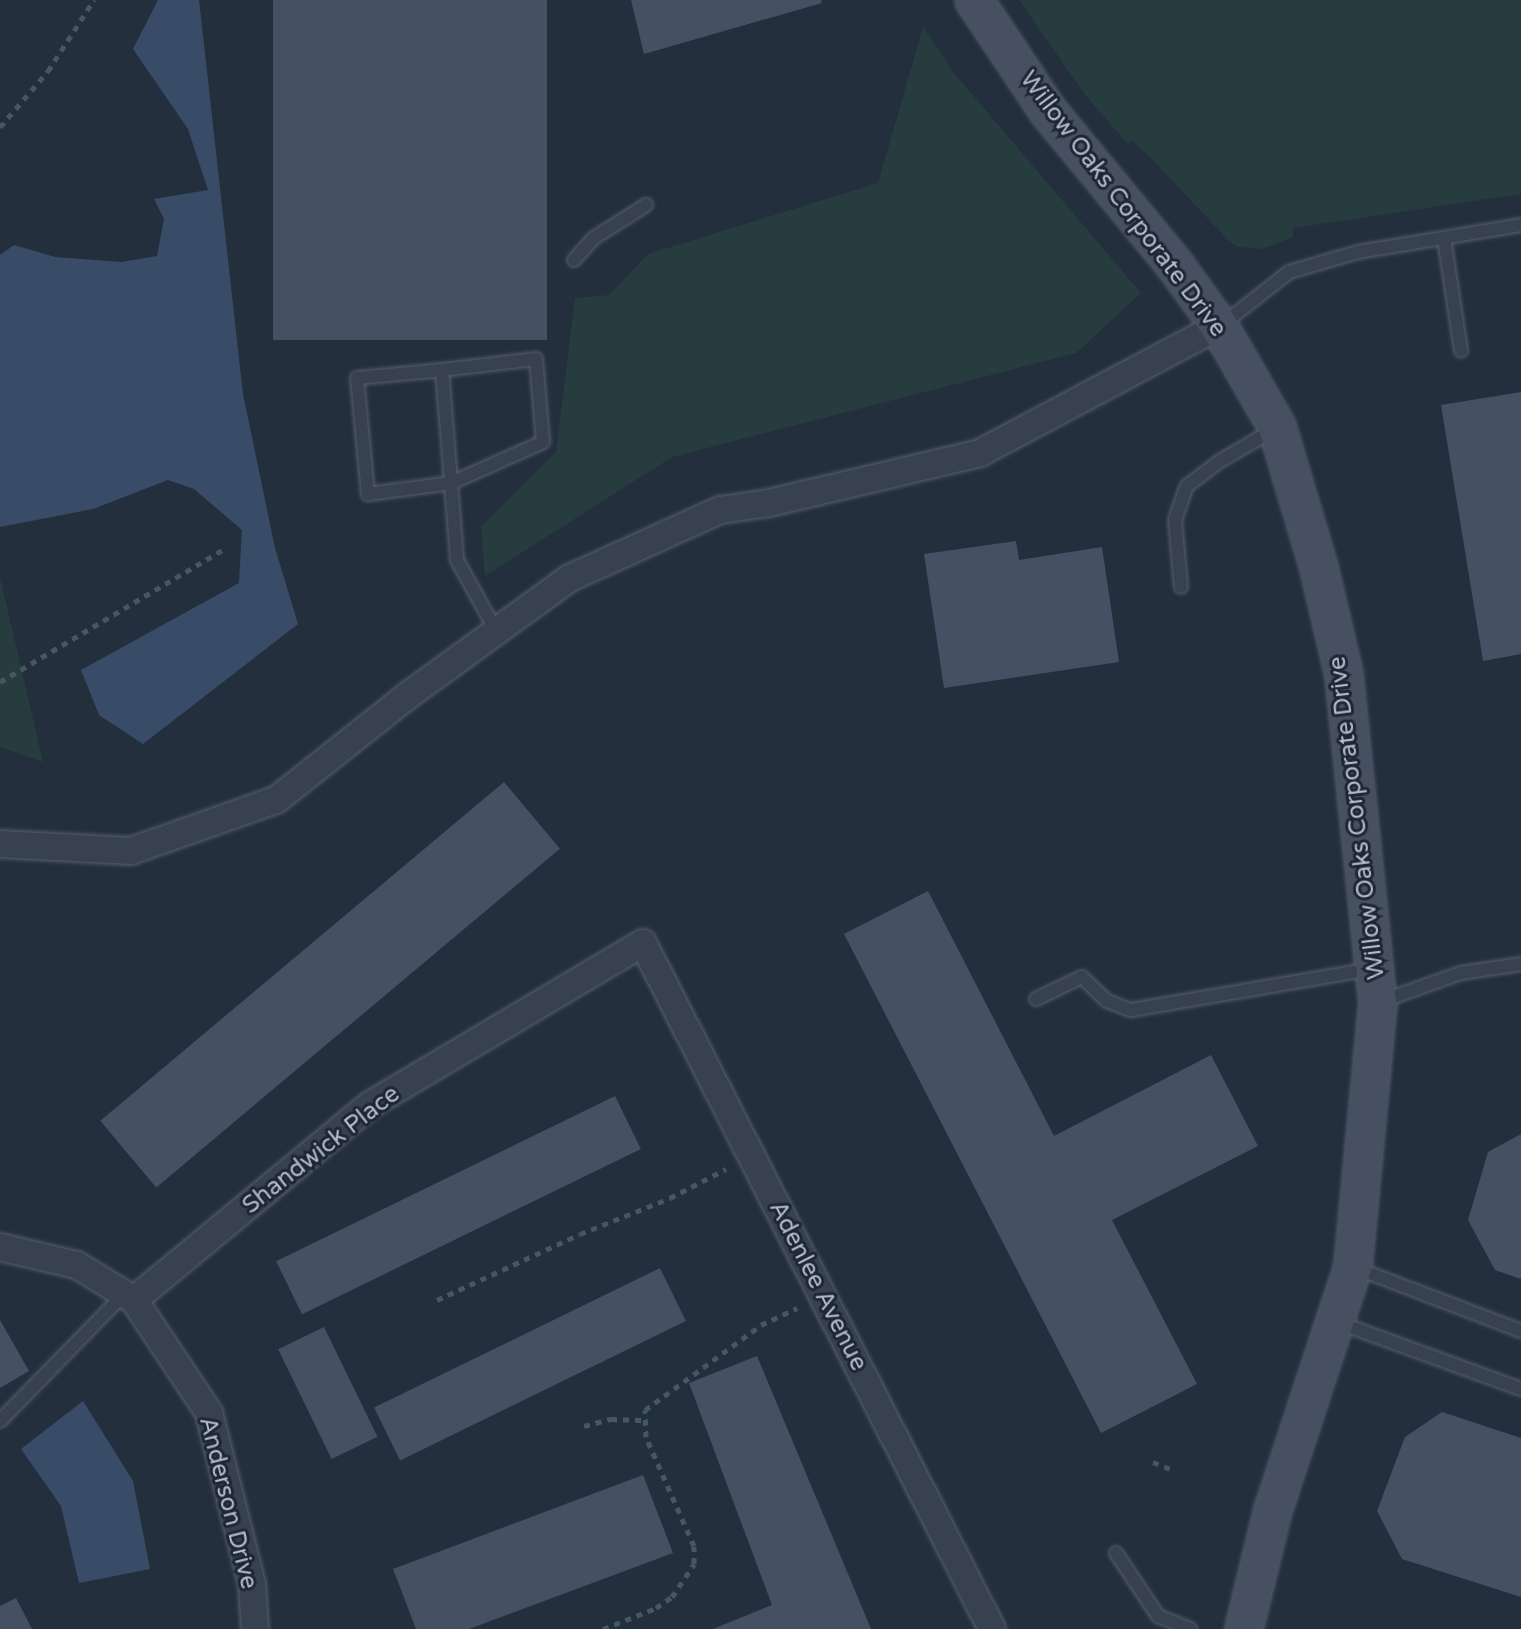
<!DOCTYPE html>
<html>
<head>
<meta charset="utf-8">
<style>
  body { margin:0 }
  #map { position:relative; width:1521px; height:1629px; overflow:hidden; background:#242f3e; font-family:"Varela Round",sans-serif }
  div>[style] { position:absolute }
  .green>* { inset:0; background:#263c3f }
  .water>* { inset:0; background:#394c67 }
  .building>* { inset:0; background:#455162; transform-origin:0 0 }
  .path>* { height:5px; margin-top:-2.5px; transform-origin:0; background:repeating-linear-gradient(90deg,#44595c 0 6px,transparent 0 12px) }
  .roads { filter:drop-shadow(0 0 2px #565f6c) drop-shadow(0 0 2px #565f6c) }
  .lane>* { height:12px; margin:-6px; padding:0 6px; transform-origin:6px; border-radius:6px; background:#38414e }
  .street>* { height:26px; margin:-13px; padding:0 13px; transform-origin:13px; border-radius:13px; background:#38414e }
  .secondary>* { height:36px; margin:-18px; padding:0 18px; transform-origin:18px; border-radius:18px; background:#465061 }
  span { translate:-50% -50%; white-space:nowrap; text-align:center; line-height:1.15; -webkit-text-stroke:6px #1d2633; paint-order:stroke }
  .street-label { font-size:24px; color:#b4bcc9 }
</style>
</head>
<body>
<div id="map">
  <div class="green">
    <div style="clip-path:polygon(1019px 0,1521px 0,1521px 194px,1293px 228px,1293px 237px,1262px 249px,1238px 247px,1228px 240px,1151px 158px,1132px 141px,1128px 144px,1086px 96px)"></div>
    <div style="clip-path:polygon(923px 27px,954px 73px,1141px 293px,1076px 353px,672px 457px,485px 576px,481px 527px,556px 452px,575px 298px,609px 295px,648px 254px,878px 183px)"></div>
    <div style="clip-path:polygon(0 577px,43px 762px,0 747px)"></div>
  </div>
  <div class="water">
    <div style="clip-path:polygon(158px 0,199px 0,243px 394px,275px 548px,298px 624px,143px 744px,99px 715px,81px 670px,239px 583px,242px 530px,194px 489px,168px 480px,93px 509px,0 527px,0 255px,14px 245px,55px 257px,121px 262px,157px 256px,164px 219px,154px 199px,208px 190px,188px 129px,133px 49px)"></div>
    <div style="clip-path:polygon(83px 1401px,133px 1481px,150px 1569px,79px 1583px,61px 1506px,21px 1449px)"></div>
  </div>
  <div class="building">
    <div style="left:273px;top:0;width:274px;height:340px"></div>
    <div style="clip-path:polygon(631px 0,821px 0,822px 3px,644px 54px)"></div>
    <div style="clip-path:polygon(1521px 392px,1521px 654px,1483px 661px,1441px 405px)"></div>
    <div style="clip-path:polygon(1016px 541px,1019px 560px,1102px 547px,1119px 662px,944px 688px,924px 554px)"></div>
    <div style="left:504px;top:782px;width:87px;height:527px;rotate:50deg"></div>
    <div style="clip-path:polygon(928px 891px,1054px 1136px,1211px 1055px,1258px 1146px,1112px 1220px,1197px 1384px,1101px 1433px,844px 934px)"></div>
    <div style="left:615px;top:1096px;width:59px;height:377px;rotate:64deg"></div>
    <div style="clip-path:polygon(1521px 1134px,1521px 1279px,1495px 1270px,1468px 1220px,1488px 1152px)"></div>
    <div style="left:660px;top:1268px;width:59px;height:318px;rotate:64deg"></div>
    <div style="clip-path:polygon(0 1320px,29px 1371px,0 1388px)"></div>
    <div style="left:324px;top:1327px;width:122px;height:51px;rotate:64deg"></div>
    <div style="clip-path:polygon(757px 1356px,871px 1629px,713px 1629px,772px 1605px,689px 1383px)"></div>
    <div style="clip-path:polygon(1442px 1412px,1521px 1438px,1521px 1597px,1402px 1559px,1377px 1511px,1405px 1437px)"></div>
    <div style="clip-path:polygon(643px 1475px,673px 1553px,469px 1629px,416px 1629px,393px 1569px)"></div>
    <div style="clip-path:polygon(16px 1598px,32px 1629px,0 1629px,0 1606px)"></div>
  </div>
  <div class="path">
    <div style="left:0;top:127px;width:74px;rotate:-49.4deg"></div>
    <div style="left:48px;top:71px;width:85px;rotate:-57.1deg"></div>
    <div style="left:0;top:682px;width:258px;rotate:-30.7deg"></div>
    <div style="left:437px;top:1300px;width:157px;rotate:-24.8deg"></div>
    <div style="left:580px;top:1234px;width:97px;rotate:-21.8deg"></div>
    <div style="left:670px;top:1198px;width:63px;rotate:-27.4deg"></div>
    <div style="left:584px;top:1426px;width:28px;rotate:-15deg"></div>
    <div style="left:611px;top:1419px;width:35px;rotate:2deg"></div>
    <div style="left:1153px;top:1462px;width:24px;rotate:22deg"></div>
    <div style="left:603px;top:1629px;width:57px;rotate:-21.6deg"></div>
    <div style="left:656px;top:1608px;width:19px;rotate:-35deg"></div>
    <div style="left:672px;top:1597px;width:40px;rotate:-56deg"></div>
    <div style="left:694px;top:1564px;width:18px;rotate:-90deg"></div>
    <div style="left:694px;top:1546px;width:119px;rotate:-113.8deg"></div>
    <div style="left:646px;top:1437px;width:27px;rotate:-92deg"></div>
    <div style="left:645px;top:1410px;width:144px;rotate:-36.2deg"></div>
    <div style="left:761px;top:1325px;width:40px;rotate:-25deg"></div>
  </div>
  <div class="roads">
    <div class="lane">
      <div style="left:1444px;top:238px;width:114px;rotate:81.4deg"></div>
      <div style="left:574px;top:260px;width:30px;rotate:-48deg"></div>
      <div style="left:594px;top:238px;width:62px;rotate:-32.4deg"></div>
      <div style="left:1223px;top:324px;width:84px;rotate:-38.2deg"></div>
      <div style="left:1289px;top:272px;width:72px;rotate:-16.2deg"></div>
      <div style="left:1358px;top:252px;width:165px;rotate:-9.4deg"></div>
      <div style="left:442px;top:370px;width:85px;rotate:174.6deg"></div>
      <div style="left:357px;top:378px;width:117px;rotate:84.6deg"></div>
      <div style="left:368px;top:494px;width:84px;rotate:-7.5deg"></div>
      <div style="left:451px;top:483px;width:101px;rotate:-24deg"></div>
      <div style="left:543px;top:442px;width:83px;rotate:-94.8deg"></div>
      <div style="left:536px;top:359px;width:95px;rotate:173.3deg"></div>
      <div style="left:442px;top:370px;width:113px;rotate:85.4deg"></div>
      <div style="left:451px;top:483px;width:77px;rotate:85.5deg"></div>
      <div style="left:457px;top:560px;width:81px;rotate:61.2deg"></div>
      <div style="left:1181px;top:587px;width:67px;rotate:-95.1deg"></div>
      <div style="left:1175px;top:520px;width:36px;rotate:-71deg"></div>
      <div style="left:1187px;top:486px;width:41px;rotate:-37.1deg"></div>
      <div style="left:1220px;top:461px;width:64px;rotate:-30.2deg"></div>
      <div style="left:1036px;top:999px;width:51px;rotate:-25.6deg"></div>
      <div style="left:1082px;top:977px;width:35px;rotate:44deg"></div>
      <div style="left:1107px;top:1001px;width:26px;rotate:21deg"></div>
      <div style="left:1131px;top:1010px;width:243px;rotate:-9.7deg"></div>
      <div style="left:1382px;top:1001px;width:84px;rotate:-19.5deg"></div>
      <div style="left:1461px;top:973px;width:61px;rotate:-8.5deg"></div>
      <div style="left:1356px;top:1268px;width:177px;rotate:20.9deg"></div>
      <div style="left:1337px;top:1322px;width:196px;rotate:20deg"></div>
      <div style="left:0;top:1421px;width:177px;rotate:-45.7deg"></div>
      <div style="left:1116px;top:1553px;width:76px;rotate:56.3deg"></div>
      <div style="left:1158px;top:1616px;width:35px;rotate:22deg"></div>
    </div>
    <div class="street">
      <div style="left:0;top:844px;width:131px;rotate:3.1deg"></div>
      <div style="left:131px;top:851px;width:154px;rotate:-19.4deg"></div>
      <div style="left:276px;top:800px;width:166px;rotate:-38.4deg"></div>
      <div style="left:406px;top:697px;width:203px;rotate:-36deg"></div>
      <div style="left:570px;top:578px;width:165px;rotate:-24.4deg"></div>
      <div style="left:720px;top:510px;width:49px;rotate:-8.1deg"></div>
      <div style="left:769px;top:503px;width:217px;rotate:-13.3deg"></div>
      <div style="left:980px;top:453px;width:271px;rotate:-28deg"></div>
      <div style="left:0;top:1247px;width:79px;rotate:13.2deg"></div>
      <div style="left:77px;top:1265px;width:67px;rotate:31.6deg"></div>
      <div style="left:134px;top:1300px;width:136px;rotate:56.4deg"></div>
      <div style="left:209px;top:1413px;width:176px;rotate:75.9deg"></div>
      <div style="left:252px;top:1584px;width:45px;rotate:86.2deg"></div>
      <div style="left:134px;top:1300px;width:306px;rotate:-39.6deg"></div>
      <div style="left:370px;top:1105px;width:317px;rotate:-30.7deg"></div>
      <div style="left:643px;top:943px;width:770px;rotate:63.04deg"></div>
    </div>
    <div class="secondary">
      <div style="left:974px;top:0;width:133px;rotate:56.3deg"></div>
      <div style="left:1048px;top:111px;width:198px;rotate:50.5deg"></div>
      <div style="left:1174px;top:264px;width:77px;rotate:54deg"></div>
      <div style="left:1219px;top:326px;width:116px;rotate:60.1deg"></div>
      <div style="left:1277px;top:427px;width:147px;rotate:73.4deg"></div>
      <div style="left:1319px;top:568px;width:110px;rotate:76.8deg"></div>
      <div style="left:1344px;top:675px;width:329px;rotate:84.1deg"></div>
      <div style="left:1378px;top:1002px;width:266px;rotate:95.4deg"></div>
      <div style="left:1353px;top:1267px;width:256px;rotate:108.2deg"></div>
      <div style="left:1273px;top:1510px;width:122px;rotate:103.7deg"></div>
    </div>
  </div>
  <div class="street-label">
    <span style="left:1123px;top:204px;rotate:53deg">Willow Oaks Corporate Drive</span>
    <span style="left:1357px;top:818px;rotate:-97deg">Willow Oaks Corporate Drive</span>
    <span style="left:321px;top:1150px;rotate:-38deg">Shandwick Place</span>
    <span style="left:818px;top:1286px;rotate:63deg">Adenlee Avenue</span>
    <span style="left:228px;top:1503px;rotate:76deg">Anderson Drive</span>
  </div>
</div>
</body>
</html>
